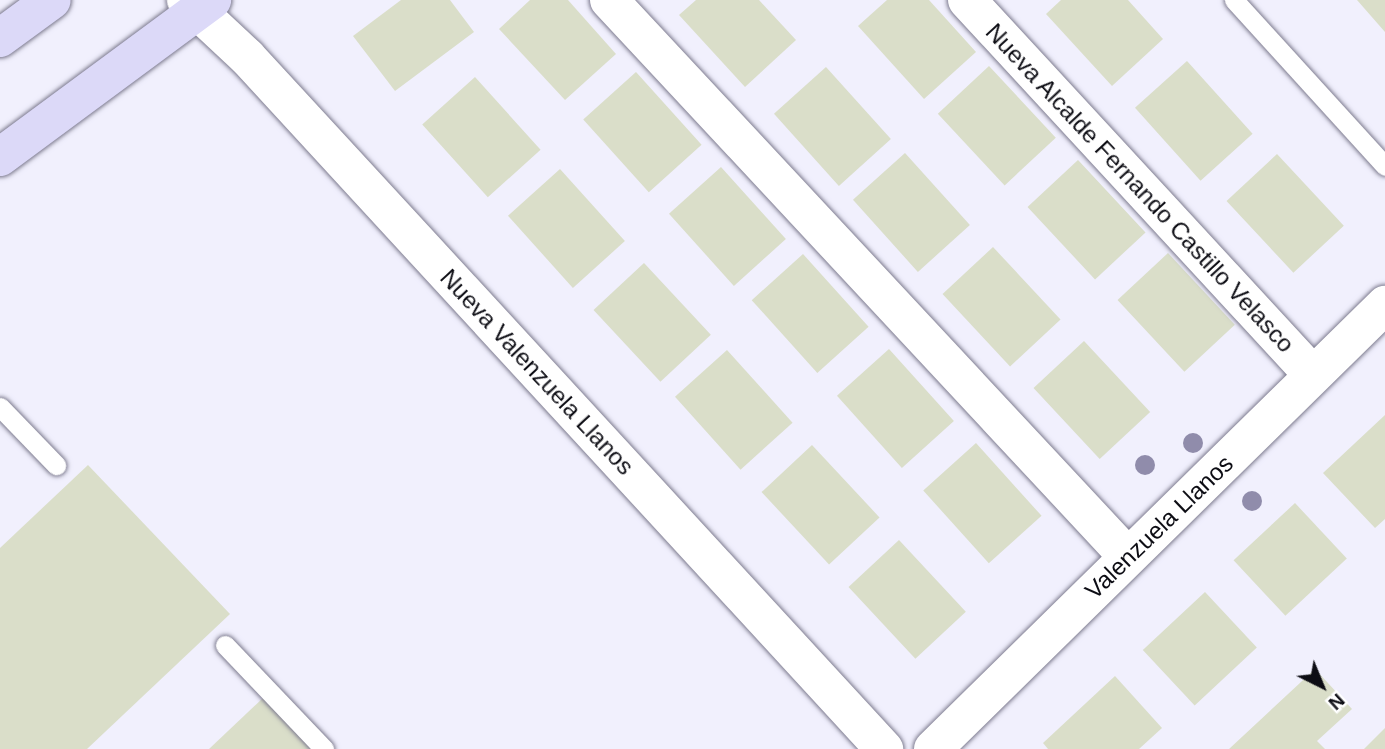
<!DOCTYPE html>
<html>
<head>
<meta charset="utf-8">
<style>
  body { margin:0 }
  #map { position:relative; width:1385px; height:749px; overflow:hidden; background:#f1f0fd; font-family:Helvetica,sans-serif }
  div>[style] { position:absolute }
  .building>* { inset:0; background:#dadec9; transform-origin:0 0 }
  .roads { filter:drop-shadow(0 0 2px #7d7b8f) drop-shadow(0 0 2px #7d7b8f) }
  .service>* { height:19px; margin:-9.5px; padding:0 9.5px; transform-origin:9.5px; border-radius:9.5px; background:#fff }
  .minor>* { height:38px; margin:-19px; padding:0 19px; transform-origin:19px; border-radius:19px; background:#fff }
  .tertiary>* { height:38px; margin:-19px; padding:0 19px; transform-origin:19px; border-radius:19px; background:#fff }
  .primary>* { height:38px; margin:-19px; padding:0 19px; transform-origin:19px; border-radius:19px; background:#dcd9f8 }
  .trees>* { width:20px; height:20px; margin:-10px; border-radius:50%; background:#908cab }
  span { translate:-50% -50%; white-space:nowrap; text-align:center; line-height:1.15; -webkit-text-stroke:5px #fff; paint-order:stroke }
  .street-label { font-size:24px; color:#0d0d14 }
  .north { position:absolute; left:1287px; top:651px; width:70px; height:70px; -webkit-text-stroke:5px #fff; paint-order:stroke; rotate:137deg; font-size:19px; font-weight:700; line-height:28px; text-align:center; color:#0d0d14 }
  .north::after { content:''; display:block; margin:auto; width:24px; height:32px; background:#0d0d14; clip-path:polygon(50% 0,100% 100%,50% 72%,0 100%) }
</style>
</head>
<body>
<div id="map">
  <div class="building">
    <div style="clip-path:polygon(401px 0,450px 0,474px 32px,395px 91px,353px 36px)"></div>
    <div style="clip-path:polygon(530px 0,568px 0,616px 54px,565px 100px,499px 29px)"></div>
    <div style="clip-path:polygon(696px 0,759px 0,796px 40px,745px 87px,679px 15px)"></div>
    <div style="clip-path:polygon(887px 0,929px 0,976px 52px,924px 99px,858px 26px)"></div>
    <div style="clip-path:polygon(1061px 0,1128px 0,1163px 39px,1112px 86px,1046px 14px)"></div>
    <div style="clip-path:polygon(1357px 0,1385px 0,1385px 32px)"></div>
    <div style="left:1187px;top:61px;width:98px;height:70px;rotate:48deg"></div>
    <div style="left:989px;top:66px;width:98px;height:70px;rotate:47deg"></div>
    <div style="left:826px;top:67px;width:97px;height:70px;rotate:48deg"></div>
    <div style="left:636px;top:72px;width:98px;height:71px;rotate:48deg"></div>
    <div style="left:475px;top:77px;width:98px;height:71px;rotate:48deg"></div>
    <div style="left:905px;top:153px;width:97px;height:70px;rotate:48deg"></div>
    <div style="left:1277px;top:154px;width:98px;height:69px;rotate:47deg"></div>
    <div style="left:1078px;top:160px;width:99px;height:69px;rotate:47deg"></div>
    <div style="left:721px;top:167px;width:97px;height:70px;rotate:48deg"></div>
    <div style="left:560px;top:169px;width:97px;height:70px;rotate:48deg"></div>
    <div style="left:993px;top:247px;width:99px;height:69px;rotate:47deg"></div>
    <div style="left:1168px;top:253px;width:98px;height:69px;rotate:47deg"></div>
    <div style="left:803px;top:254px;width:98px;height:69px;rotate:48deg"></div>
    <div style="left:644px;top:263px;width:98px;height:69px;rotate:47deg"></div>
    <div style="left:1084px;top:341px;width:97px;height:69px;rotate:47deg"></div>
    <div style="left:889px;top:349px;width:97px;height:70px;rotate:48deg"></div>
    <div style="left:727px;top:350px;width:98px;height:70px;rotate:48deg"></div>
    <div style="clip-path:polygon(1385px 415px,1385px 519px,1375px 528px,1323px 473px)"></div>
    <div style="left:976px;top:443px;width:98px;height:71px;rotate:48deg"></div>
    <div style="left:812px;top:445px;width:99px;height:69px;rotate:47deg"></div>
    <div style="clip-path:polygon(88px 465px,230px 614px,87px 749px,0 749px,0 548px)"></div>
    <div style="left:1295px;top:503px;width:76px;height:84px;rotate:47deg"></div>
    <div style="left:899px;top:540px;width:98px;height:69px;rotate:47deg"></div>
    <div style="left:1205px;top:592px;width:76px;height:85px;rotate:47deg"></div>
    <div style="clip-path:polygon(1315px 669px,1352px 709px,1317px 741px,1325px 749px,1229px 749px)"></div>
    <div style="clip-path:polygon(1115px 676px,1162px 728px,1139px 749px,1048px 749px,1043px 743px)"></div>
    <div style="clip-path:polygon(264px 697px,313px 749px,209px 749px)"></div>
    <div style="clip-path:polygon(1385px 728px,1385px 749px,1364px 749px)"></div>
  </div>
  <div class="roads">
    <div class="service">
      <div style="left:1234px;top:0;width:224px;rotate:47.7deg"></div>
      <div style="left:0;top:407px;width:81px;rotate:46deg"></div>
      <div style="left:225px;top:645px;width:144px;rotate:46.4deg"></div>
    </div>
    <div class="minor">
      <div style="left:186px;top:0;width:83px;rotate:43.1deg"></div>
      <div style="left:247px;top:57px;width:941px;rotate:47.37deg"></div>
      <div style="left:609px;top:0;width:761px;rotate:47.02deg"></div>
      <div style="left:967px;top:0;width:510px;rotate:47.3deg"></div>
    </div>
    <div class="tertiary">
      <div style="left:933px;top:749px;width:634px;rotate:-44.49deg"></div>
    </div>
    <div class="primary">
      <div style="left:0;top:38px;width:64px;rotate:-36.2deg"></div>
      <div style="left:0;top:157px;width:264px;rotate:-36.5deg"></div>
    </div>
  </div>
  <div class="trees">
    <div style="left:1193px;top:443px"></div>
    <div style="left:1145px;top:465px"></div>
    <div style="left:1252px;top:501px"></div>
  </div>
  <div class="street-label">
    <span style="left:1140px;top:188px;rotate:47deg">Nueva Alcalde Fernando Castillo Velasco</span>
    <span style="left:537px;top:372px;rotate:47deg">Nueva Valenzuela Llanos</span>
    <span style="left:1159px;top:527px;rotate:-44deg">Valenzuela Llanos</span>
  </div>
  <div class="north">N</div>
</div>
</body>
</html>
